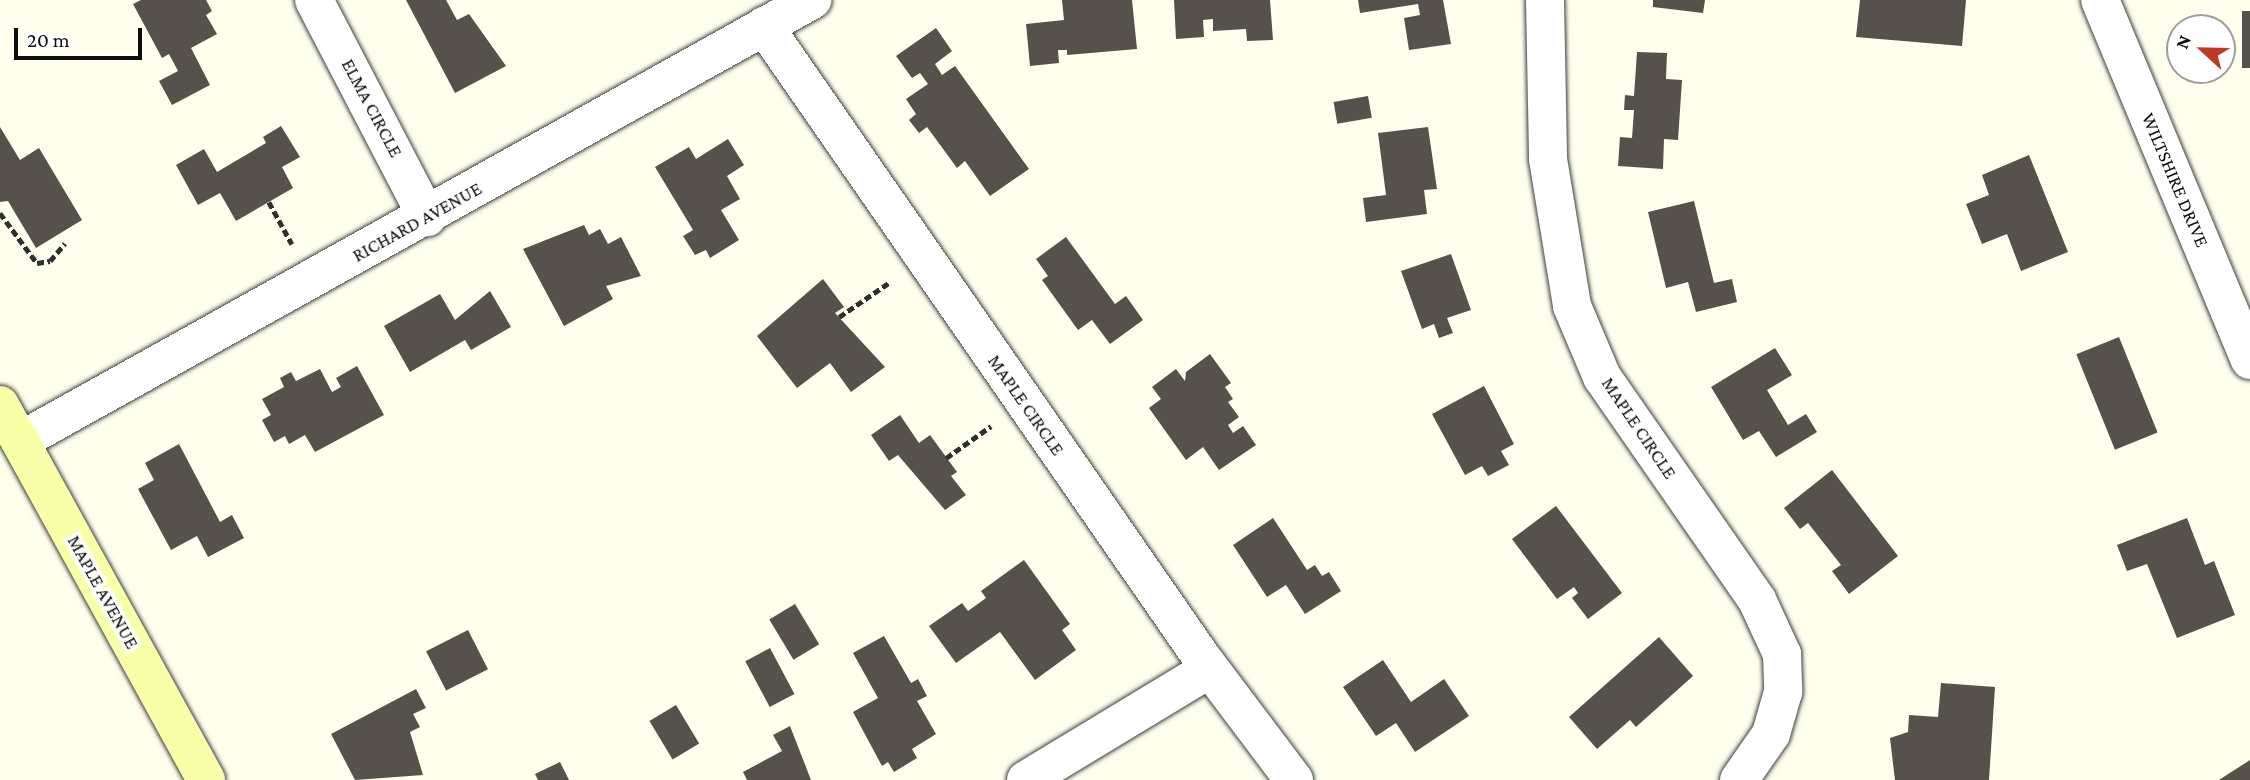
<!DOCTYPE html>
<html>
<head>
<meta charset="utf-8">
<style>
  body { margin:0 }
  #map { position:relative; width:2250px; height:780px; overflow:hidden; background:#ffe; font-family:"Crimson Pro",serif }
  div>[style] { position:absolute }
  .building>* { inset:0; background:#56514a; transform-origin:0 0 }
  .path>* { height:4.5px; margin-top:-2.25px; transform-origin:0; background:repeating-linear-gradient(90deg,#2f2f2f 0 7px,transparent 0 10.5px) }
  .roads { filter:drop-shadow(0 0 2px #404040) drop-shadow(0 0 2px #404040) }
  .street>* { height:38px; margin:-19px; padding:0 19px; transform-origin:19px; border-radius:19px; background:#fff }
  .secondary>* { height:38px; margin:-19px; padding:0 19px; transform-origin:19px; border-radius:19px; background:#f9ffa9 }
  span { translate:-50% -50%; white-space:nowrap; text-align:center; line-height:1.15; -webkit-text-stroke:7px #fff; paint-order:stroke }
  .street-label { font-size:19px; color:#0d0d0d }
  .north { position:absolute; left:2166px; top:14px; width:70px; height:70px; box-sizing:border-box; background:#fff; border:2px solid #9e9e9e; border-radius:50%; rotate:292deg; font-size:19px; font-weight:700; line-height:28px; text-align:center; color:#0d0d0d }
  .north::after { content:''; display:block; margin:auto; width:24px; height:32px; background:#bf3924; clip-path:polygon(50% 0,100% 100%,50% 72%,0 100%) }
  .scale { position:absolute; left:14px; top:28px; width:128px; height:32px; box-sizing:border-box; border:4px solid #0d0d0d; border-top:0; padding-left:9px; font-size:21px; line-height:24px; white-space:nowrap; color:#0d0d0d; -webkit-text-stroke:5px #fff; paint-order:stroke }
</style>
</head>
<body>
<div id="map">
  <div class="building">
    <div style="clip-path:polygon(141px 0,206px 0,212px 11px,206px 15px,217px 34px,191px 48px,210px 85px,172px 105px,159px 81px,178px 71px,169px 54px,162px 58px,133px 4px)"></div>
    <div style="clip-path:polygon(406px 0,446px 0,457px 20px,469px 14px,506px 66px,455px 93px)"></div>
    <div style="clip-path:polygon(1062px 0,1132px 0,1137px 49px,1067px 55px,1067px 50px,1058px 50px,1059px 63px,1030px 66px,1026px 24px,1064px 20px)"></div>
    <div style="clip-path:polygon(1174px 0,1270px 0,1273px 40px,1247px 41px,1246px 29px,1213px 31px,1213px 19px,1203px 20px,1204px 37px,1176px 39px)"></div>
    <div style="clip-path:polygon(1358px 0,1443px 0,1451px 44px,1409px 50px,1404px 18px,1420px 15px,1418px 4px,1360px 13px)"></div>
    <div style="clip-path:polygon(1653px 0,1705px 0,1703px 13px,1653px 7px)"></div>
    <div style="clip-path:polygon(1860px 0,1966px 0,1962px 46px,1856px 37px)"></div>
    <div style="left:2242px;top:11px;width:8px;height:57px"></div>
    <div style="clip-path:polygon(936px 28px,952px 51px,935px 64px,942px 75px,955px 66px,1029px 169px,990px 196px,965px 161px,957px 168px,927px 127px,919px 133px,909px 120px,916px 114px,906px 99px,928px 84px,920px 73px,912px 78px,896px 56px)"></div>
    <div style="clip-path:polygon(1637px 52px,1667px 53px,1666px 79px,1682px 80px,1678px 140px,1664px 139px,1663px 169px,1618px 166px,1620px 137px,1632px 138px,1634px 110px,1624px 110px,1625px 95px,1634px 96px)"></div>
    <div style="left:1368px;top:96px;width:22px;height:35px;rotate:80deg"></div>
    <div style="clip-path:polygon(281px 126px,300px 157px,282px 167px,293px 188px,236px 221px,220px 193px,198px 205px,176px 165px,204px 149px,217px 172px,266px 143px,263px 137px)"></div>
    <div style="clip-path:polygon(0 127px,20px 160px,39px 148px,82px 220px,36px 248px,8px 201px,0 202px)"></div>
    <div style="clip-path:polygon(1428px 127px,1437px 189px,1424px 190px,1427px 214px,1366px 222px,1363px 198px,1386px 195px,1378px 133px)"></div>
    <div style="clip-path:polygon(728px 139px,744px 165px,727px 176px,740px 199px,721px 210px,739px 240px,710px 258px,706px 250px,695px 255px,683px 236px,693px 230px,655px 167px,689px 147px,696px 159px)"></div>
    <div style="clip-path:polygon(2029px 155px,2068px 252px,2021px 271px,2007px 234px,1982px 244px,1966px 204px,1989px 195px,1982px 175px)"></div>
    <div style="clip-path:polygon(1694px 201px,1714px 283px,1732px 279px,1737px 302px,1696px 312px,1688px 282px,1666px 288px,1648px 212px)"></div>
    <div style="clip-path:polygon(584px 225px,589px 235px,600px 229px,608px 244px,621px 237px,641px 276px,606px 286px,613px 299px,564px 326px,523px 249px)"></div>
    <div style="clip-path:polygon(1066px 237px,1115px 304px,1126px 296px,1143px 320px,1110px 344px,1092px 320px,1078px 330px,1042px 280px,1048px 276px,1036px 259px)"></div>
    <div style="clip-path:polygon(1451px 254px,1471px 310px,1447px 318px,1453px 333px,1439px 338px,1434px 324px,1422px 329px,1401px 271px)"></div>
    <div style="clip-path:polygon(823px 279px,844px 307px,835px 313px,885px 367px,851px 392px,830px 363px,797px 388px,757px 336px)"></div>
    <div style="clip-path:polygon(490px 291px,511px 327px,471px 350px,465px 340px,410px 372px,384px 326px,440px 294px,455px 320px)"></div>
    <div style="left:2119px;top:337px;width:103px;height:46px;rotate:68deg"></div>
    <div style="clip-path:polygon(1775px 348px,1792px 375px,1767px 390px,1788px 425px,1806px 414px,1817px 432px,1776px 457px,1759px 431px,1743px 440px,1711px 387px)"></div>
    <div style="clip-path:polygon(1210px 354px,1231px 383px,1225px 387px,1233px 399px,1228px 402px,1239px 417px,1228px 425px,1233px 433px,1243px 426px,1256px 445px,1219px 470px,1203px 447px,1186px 460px,1149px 408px,1161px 399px,1152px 387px,1176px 369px,1185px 381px,1186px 372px)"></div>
    <div style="clip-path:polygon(357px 366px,384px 415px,315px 452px,305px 435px,289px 444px,285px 436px,274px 442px,262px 420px,271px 415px,262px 399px,284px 387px,280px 378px,291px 372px,296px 381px,320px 369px,332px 392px,341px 387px,336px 378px)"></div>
    <div style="clip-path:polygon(1484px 386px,1514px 444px,1501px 451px,1509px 465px,1488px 476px,1482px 466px,1465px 475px,1432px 414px)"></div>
    <div style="clip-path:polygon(900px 415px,919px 443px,930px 435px,957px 472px,951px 476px,966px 495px,945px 510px,898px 455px,889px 461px,871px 435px)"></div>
    <div style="clip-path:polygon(179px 444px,220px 522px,232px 515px,244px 538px,208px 557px,197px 536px,171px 550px,138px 489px,154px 480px,145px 463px)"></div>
    <div style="clip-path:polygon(1832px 470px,1898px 556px,1849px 594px,1832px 571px,1841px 565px,1808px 523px,1800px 529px,1784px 508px)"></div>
    <div style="clip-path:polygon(1556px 506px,1622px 593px,1588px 619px,1572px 598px,1578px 593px,1574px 587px,1557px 599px,1512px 539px)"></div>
    <div style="clip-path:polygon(1273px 518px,1307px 570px,1315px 565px,1322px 576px,1329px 572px,1341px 591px,1305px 614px,1286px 585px,1267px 597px,1233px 545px)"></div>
    <div style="clip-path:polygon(2187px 518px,2205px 565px,2214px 561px,2235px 615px,2177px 638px,2147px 564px,2127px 571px,2117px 545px)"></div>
    <div style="clip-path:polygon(1024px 560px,1070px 624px,1062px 630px,1076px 650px,1035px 680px,1000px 632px,956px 663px,929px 626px,962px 603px,968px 611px,986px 598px,981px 591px)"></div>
    <div style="left:795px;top:604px;width:47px;height:30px;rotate:59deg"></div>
    <div style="left:468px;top:630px;width:44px;height:47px;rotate:63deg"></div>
    <div style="clip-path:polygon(884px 636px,911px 683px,918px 679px,927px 696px,917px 701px,936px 734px,912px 749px,917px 758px,894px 772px,888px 762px,882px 766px,853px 712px,878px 698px,853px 653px)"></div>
    <div style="clip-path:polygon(1659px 637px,1693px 676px,1636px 727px,1630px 720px,1597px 749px,1569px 717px)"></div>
    <div style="left:770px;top:648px;width:52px;height:28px;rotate:62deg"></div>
    <div style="clip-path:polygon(1383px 660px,1411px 702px,1444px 679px,1469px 716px,1415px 752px,1396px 723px,1376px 736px,1343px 687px)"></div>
    <div style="clip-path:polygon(1941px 683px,1995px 687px,1989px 780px,1895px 780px,1890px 738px,1908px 732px,1909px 715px,1938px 717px)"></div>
    <div style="clip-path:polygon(416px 689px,426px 708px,413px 714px,420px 727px,410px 732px,423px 775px,355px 780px,331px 734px)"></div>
    <div style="left:676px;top:705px;width:45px;height:31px;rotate:59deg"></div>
    <div style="clip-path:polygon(790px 726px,811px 780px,747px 780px,743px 772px,782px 751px,773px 735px)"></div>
    <div style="clip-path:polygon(2250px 760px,2250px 780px,2219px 780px)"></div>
    <div style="clip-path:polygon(560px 762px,569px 780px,538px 780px,535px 774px)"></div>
  </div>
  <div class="path">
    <div style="left:269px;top:202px;width:48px;rotate:61.3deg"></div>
    <div style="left:0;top:213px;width:62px;rotate:53.5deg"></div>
    <div style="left:37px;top:263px;width:13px;rotate:-9deg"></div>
    <div style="left:50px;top:261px;width:23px;rotate:-50deg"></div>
    <div style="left:839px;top:317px;width:62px;rotate:-34.5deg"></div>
    <div style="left:946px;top:458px;width:55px;rotate:-35.4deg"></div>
  </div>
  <div class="roads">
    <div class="street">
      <div style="left:314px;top:0;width:245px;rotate:62.5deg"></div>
      <div style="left:1545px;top:0;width:159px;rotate:88.9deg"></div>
      <div style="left:1548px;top:159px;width:149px;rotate:80.7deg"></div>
      <div style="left:1572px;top:306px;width:77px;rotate:67.1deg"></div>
      <div style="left:1602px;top:377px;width:272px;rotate:55.2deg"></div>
      <div style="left:1757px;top:600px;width:60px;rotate:65.2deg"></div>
      <div style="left:1782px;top:654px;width:38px;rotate:88deg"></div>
      <div style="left:1783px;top:692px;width:44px;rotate:105.9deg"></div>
      <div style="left:1771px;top:734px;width:56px;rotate:124.8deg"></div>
      <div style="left:2100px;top:0;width:390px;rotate:67.4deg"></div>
      <div style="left:764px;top:26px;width:769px;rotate:55.28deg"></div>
      <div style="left:1202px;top:658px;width:153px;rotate:53deg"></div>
      <div style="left:20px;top:441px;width:907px;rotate:-29.11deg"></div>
      <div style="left:1026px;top:780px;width:214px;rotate:-31.2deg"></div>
    </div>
    <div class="secondary">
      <div style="left:0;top:405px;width:428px;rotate:61.2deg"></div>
    </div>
  </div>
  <div class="street-label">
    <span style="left:372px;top:108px;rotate:62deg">ELMA CIRCLE</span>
    <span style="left:2175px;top:180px;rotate:67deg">WILTSHIRE DRIVE</span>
    <span style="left:417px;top:222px;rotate:-29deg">RICHARD AVENUE</span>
    <span style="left:1026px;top:405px;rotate:55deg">MAPLE CIRCLE</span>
    <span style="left:1639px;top:428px;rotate:56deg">MAPLE CIRCLE</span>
    <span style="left:103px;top:592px;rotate:61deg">MAPLE AVENUE</span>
  </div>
  <div class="north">N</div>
  <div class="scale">20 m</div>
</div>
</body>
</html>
